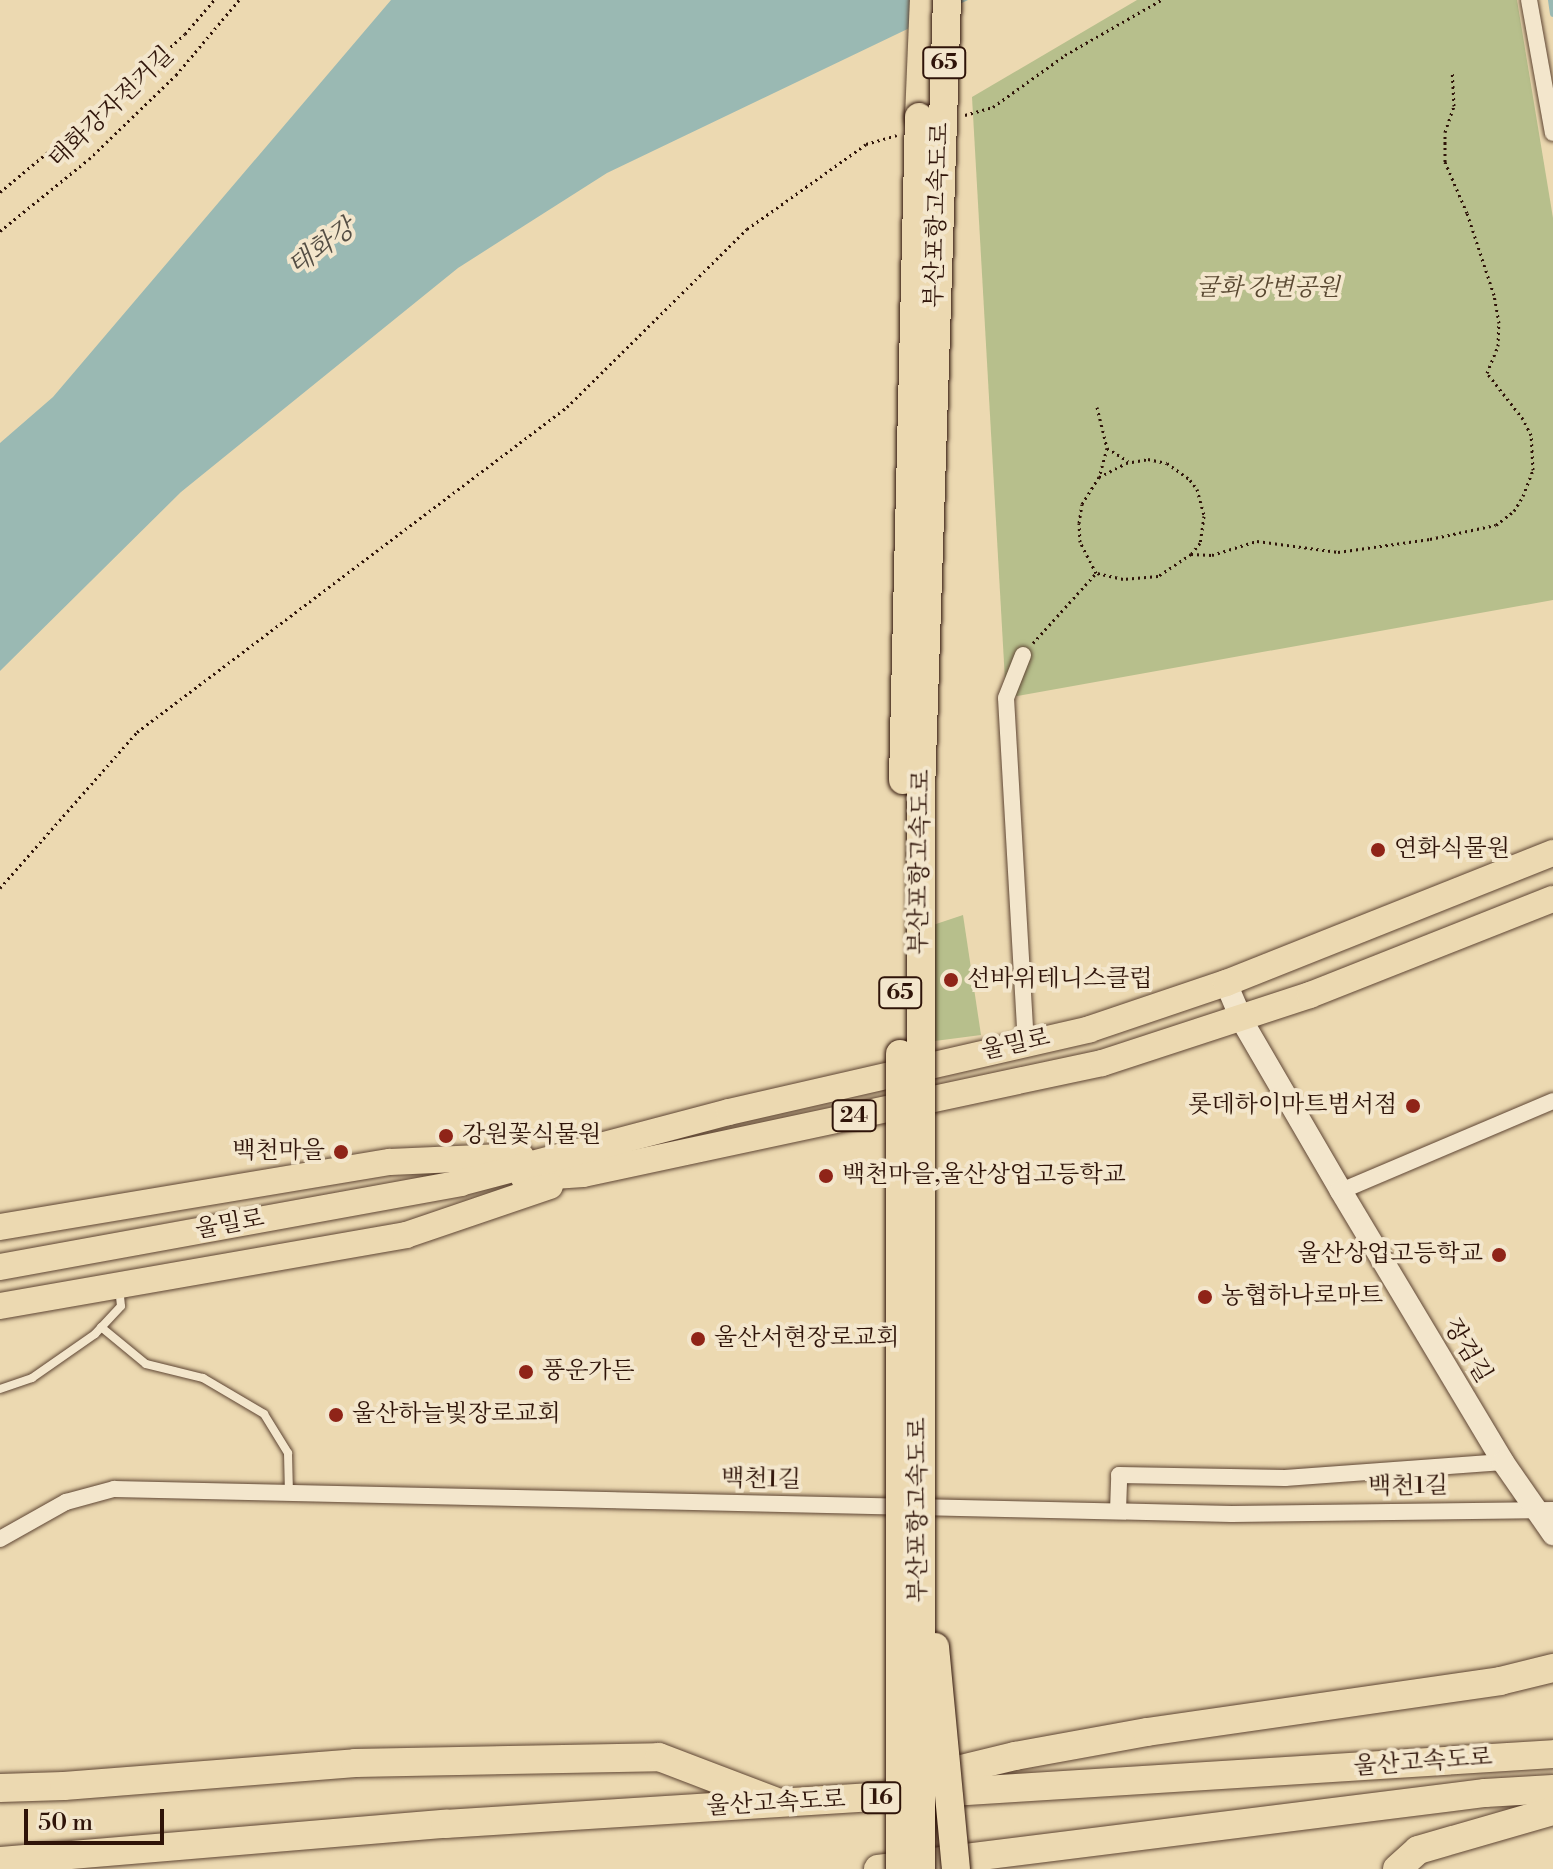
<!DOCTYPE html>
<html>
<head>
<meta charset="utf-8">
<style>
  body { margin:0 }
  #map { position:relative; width:1553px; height:1869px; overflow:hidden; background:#ecd9b1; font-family:"Libre Bodoni","Noto Serif KR",serif }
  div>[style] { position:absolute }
  .green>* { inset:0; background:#b7bf8c }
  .water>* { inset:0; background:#9ab9b3 }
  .stream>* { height:6px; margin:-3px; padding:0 3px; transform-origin:3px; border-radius:3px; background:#9ab9b3 }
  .path>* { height:3px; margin-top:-1.5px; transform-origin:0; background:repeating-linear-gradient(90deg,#2f1409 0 2px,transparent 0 6px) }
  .roads { filter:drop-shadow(0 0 2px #5e4533) drop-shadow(0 0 2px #5e4533) }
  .lane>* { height:8px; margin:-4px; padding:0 4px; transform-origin:4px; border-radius:4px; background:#f3e6cc }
  .street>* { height:16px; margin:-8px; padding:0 8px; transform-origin:8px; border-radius:8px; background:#f3e6cc }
  .secondary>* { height:22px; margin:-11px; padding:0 11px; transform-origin:11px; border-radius:11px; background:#f3e6cc }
  .primary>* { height:26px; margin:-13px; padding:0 13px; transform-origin:13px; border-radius:13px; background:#ecd9b1 }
  .highway>* { height:28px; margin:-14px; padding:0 14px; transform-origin:14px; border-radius:14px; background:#ecd9b1 }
  .bridges { filter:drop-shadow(0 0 2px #2f1409) drop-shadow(0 0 2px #2f1409) }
  .highway-bridge>* { height:28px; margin:-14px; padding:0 14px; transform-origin:14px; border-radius:14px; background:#ecd9b1 }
  .dots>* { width:22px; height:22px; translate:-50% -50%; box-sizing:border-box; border:4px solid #f3e6cc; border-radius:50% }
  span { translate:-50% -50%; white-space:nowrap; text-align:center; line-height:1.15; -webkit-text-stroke:8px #f3e6cc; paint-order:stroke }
  .shield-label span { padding:2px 6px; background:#f3e6cc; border:2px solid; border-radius:6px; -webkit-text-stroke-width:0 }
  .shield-label { font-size:22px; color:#2f1409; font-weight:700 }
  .street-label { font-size:24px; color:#2f1409 }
  .park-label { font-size:24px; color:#584730; font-style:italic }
  .poi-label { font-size:24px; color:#2f1409 }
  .left { translate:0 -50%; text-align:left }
  .right { translate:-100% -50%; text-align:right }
  .water-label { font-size:26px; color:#544e44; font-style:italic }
  .scale { position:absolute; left:24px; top:1809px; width:140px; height:36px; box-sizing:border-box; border:4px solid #2f1409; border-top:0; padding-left:10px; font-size:24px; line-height:28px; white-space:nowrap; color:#2f1409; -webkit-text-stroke:6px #f3e6cc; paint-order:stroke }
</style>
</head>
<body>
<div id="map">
  <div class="green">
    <div style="clip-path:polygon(1137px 0,1517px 0,1553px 218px,1553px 600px,1006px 698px,972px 97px)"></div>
    <div style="clip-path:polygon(963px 915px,981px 1035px,927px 1042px,933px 925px)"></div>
  </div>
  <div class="water">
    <div style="clip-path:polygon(391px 0,968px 0,607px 173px,458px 268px,181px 492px,0 671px,0 443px,53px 397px)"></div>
  </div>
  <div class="stream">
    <div style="left:1551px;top:0;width:14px;rotate:82deg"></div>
  </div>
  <div class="path">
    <div style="left:965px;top:115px;width:29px;rotate:-16deg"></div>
    <div style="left:993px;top:107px;width:89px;rotate:-35.8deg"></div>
    <div style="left:1065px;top:55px;width:111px;rotate:-29.8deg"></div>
    <div style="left:0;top:192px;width:152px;rotate:-39.7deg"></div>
    <div style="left:117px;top:95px;width:91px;rotate:-41.9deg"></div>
    <div style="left:185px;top:34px;width:45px;rotate:-49.5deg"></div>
    <div style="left:0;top:231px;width:114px;rotate:-39deg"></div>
    <div style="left:89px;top:159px;width:121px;rotate:-44deg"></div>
    <div style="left:176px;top:75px;width:98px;rotate:-50deg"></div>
    <div style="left:1097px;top:407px;width:42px;rotate:76.3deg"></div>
    <div style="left:1107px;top:448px;width:30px;rotate:105deg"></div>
    <div style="left:1107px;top:448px;width:25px;rotate:32deg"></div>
    <div style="left:1191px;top:554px;width:21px;rotate:3deg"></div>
    <div style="left:1212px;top:555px;width:47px;rotate:-17.3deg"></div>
    <div style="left:1257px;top:541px;width:82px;rotate:7.7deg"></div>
    <div style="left:1338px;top:552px;width:93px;rotate:-8deg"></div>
    <div style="left:1430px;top:539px;width:67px;rotate:-12deg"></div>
    <div style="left:1496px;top:525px;width:23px;rotate:-38deg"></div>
    <div style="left:1514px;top:511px;width:17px;rotate:-59deg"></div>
    <div style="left:1523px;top:496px;width:28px;rotate:-69deg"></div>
    <div style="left:1533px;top:470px;width:35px;rotate:-93deg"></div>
    <div style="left:1531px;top:435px;width:18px;rotate:-117deg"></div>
    <div style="left:1523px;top:419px;width:58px;rotate:-128deg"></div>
    <div style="left:1487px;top:373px;width:29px;rotate:-68deg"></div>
    <div style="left:1498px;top:346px;width:23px;rotate:-88deg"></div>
    <div style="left:1499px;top:323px;width:28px;rotate:-100deg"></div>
    <div style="left:1494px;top:295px;width:86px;rotate:-108.2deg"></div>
    <div style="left:1467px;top:213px;width:56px;rotate:-113.3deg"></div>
    <div style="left:1445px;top:162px;width:30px;rotate:-90deg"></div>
    <div style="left:1445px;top:132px;width:28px;rotate:-71deg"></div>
    <div style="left:1454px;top:106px;width:33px;rotate:-93deg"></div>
    <div style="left:1033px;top:643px;width:94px;rotate:-48deg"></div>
    <div style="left:1096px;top:573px;width:35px;rotate:-117deg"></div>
    <div style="left:1080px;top:542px;width:19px;rotate:-93deg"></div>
    <div style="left:1079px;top:523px;width:19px;rotate:-81deg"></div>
    <div style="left:1082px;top:504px;width:32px;rotate:-58deg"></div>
    <div style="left:1099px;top:477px;width:30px;rotate:-27deg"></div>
    <div style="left:1126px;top:463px;width:22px;rotate:-10deg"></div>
    <div style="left:1148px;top:459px;width:19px;rotate:12deg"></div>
    <div style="left:1167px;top:463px;width:29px;rotate:36deg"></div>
    <div style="left:1190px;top:480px;width:11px;rotate:52deg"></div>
    <div style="left:1197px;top:489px;width:28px;rotate:75deg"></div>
    <div style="left:1204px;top:516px;width:27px;rotate:98deg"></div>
    <div style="left:1200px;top:543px;width:14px;rotate:129deg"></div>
    <div style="left:1191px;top:554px;width:40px;rotate:146deg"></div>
    <div style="left:1158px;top:576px;width:35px;rotate:175deg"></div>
    <div style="left:1123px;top:579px;width:28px;rotate:-167deg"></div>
    <div style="left:0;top:888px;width:208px;rotate:-48.7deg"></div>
    <div style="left:137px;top:732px;width:539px;rotate:-37.08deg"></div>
    <div style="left:567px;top:407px;width:253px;rotate:-44.7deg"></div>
    <div style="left:747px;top:229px;width:146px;rotate:-35.5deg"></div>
    <div style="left:866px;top:144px;width:32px;rotate:-16deg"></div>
  </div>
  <div class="roads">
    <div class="lane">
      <div style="left:101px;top:1327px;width:58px;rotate:39.4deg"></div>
      <div style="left:146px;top:1364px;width:59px;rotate:13.8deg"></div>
      <div style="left:203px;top:1378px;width:71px;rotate:30.5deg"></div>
      <div style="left:264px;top:1414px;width:46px;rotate:58.4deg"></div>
      <div style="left:288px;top:1453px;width:40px;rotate:88.6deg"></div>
      <div style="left:0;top:1389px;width:34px;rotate:-19deg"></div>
      <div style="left:32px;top:1378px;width:77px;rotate:-34.9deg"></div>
      <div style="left:95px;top:1334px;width:38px;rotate:-47deg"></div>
      <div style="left:121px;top:1306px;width:18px;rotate:-96deg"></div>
    </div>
    <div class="street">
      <div style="left:1529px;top:0;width:135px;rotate:79.8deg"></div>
      <div style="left:1023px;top:655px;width:46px;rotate:111.6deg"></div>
      <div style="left:1006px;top:698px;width:347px;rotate:86.7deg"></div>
      <div style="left:1341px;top:1191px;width:230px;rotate:-23deg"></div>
      <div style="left:1118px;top:1511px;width:36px;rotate:-88deg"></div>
      <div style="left:1119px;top:1475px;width:166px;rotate:1deg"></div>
      <div style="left:1285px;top:1478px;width:219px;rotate:-4.2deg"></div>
      <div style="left:0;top:1539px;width:76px;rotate:-29.3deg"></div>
      <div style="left:66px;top:1502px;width:50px;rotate:-15.2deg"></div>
      <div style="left:114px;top:1489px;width:1118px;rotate:1.28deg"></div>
      <div style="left:1232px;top:1514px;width:321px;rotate:-0.7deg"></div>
    </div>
    <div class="secondary">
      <div style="left:1226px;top:983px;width:39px;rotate:67deg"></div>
      <div style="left:1241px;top:1019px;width:199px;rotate:59.8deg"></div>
      <div style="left:1341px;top:1191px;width:316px;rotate:59.1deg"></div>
      <div style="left:1503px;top:1462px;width:88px;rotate:55.2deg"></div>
    </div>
    <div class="primary">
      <div style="left:524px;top:1178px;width:59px;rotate:-3.9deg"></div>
      <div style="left:583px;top:1174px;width:531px;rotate:-12.07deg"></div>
      <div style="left:1102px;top:1063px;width:219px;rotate:-18.1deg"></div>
      <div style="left:1310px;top:995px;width:261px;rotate:-21.6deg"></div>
      <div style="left:0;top:1227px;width:395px;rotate:-9.5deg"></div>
      <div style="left:390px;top:1162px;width:131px;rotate:-2.6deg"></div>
      <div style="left:0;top:1267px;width:468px;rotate:-10.3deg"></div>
      <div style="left:460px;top:1183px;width:278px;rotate:-14.8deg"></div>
      <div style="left:729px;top:1112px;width:370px;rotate:-12.9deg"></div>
      <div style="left:1090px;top:1029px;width:144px;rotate:-18.7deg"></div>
      <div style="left:1226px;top:983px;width:352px;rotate:-21.7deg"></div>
      <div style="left:0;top:1306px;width:412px;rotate:-9.9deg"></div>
      <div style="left:406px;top:1235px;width:152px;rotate:-18.8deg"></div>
    </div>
    <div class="highway">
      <div style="left:919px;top:117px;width:117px;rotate:-87.6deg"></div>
      <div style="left:924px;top:1778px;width:94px;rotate:-13.6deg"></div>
      <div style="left:1015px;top:1756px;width:134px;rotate:-10.3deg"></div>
      <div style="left:1147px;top:1732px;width:357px;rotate:-8.2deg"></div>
      <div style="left:1500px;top:1681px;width:55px;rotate:-13.8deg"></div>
      <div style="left:0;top:1788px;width:64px;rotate:-1.8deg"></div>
      <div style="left:64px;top:1786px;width:292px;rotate:-4.5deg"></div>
      <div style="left:355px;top:1763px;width:304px;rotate:-1.1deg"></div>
      <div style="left:659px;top:1757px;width:123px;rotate:20.9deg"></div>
      <div style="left:0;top:1861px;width:447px;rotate:-4.8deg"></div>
      <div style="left:445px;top:1824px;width:1110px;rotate:-3.61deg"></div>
      <div style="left:878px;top:1869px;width:612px;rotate:-7.14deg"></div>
      <div style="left:1485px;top:1793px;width:68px;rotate:-3.4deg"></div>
      <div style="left:1397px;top:1869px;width:28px;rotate:-42deg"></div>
      <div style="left:1418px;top:1850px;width:141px;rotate:-16.1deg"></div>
    </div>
  </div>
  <div class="bridges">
    <div class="highway-bridge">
      <div style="left:903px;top:780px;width:663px;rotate:-88.62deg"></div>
      <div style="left:935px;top:1647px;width:223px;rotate:84.6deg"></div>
      <div style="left:900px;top:1869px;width:815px;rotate:-90deg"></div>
      <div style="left:921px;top:1869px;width:1078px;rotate:-90deg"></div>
      <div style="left:921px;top:791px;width:791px;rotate:-88.12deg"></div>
    </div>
  </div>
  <div class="dots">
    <div style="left:1378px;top:850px;background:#8f2418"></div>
    <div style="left:951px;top:980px;background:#8f2418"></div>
    <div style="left:1413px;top:1106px;background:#8f2418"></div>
    <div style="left:446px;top:1136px;background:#8f2418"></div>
    <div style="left:341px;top:1152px;background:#8f2418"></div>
    <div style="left:826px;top:1176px;background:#8f2418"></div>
    <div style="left:1499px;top:1255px;background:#8f2418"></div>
    <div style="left:1205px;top:1297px;background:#8f2418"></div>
    <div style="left:698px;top:1339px;background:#8f2418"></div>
    <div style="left:526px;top:1372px;background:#8f2418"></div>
    <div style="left:336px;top:1415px;background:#8f2418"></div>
  </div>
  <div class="shield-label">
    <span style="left:944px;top:63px">65</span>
    <span style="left:900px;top:993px">65</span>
    <span style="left:854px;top:1116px">24</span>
    <span style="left:881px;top:1798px">16</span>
  </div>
  <div class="street-label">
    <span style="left:112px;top:108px;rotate:-44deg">태화강자전거길</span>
    <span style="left:938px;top:215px;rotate:-88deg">부산포항고속도로</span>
    <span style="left:921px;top:862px;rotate:-89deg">부산포항고속도로</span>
    <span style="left:1016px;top:1045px;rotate:-12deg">울밀로</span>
    <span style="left:230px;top:1225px;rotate:-10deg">울밀로</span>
    <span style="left:1467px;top:1351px;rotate:59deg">장검길</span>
    <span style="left:761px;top:1480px;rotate:1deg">백천1길</span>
    <span style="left:1408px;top:1487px;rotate:-1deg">백천1길</span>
    <span style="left:919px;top:1510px;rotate:-90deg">부산포항고속도로</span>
    <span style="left:1423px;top:1763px;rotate:-4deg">울산고속도로</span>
    <span style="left:776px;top:1804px;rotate:-3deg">울산고속도로</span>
  </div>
  <div class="park-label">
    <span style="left:1268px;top:289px">굴화 강변공원</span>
  </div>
  <div class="poi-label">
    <span class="left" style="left:1394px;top:850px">연화식물원</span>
    <span class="left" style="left:967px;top:980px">선바위테니스클럽</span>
    <span class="right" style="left:1397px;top:1106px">롯데하이마트범서점</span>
    <span class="left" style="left:462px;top:1136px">강원꽃식물원</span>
    <span class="right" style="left:325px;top:1152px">백천마을</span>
    <span class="left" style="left:842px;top:1176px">백천마을,울산상업고등학교</span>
    <span class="right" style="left:1483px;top:1255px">울산상업고등학교</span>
    <span class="left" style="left:1221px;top:1297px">농협하나로마트</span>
    <span class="left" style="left:714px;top:1339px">울산서현장로교회</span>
    <span class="left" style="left:542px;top:1372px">풍운가든</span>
    <span class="left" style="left:352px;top:1415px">울산하늘빛장로교회</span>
  </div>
  <div class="water-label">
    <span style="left:322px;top:248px;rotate:-36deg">태화강</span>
  </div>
  <div class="scale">50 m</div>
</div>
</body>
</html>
